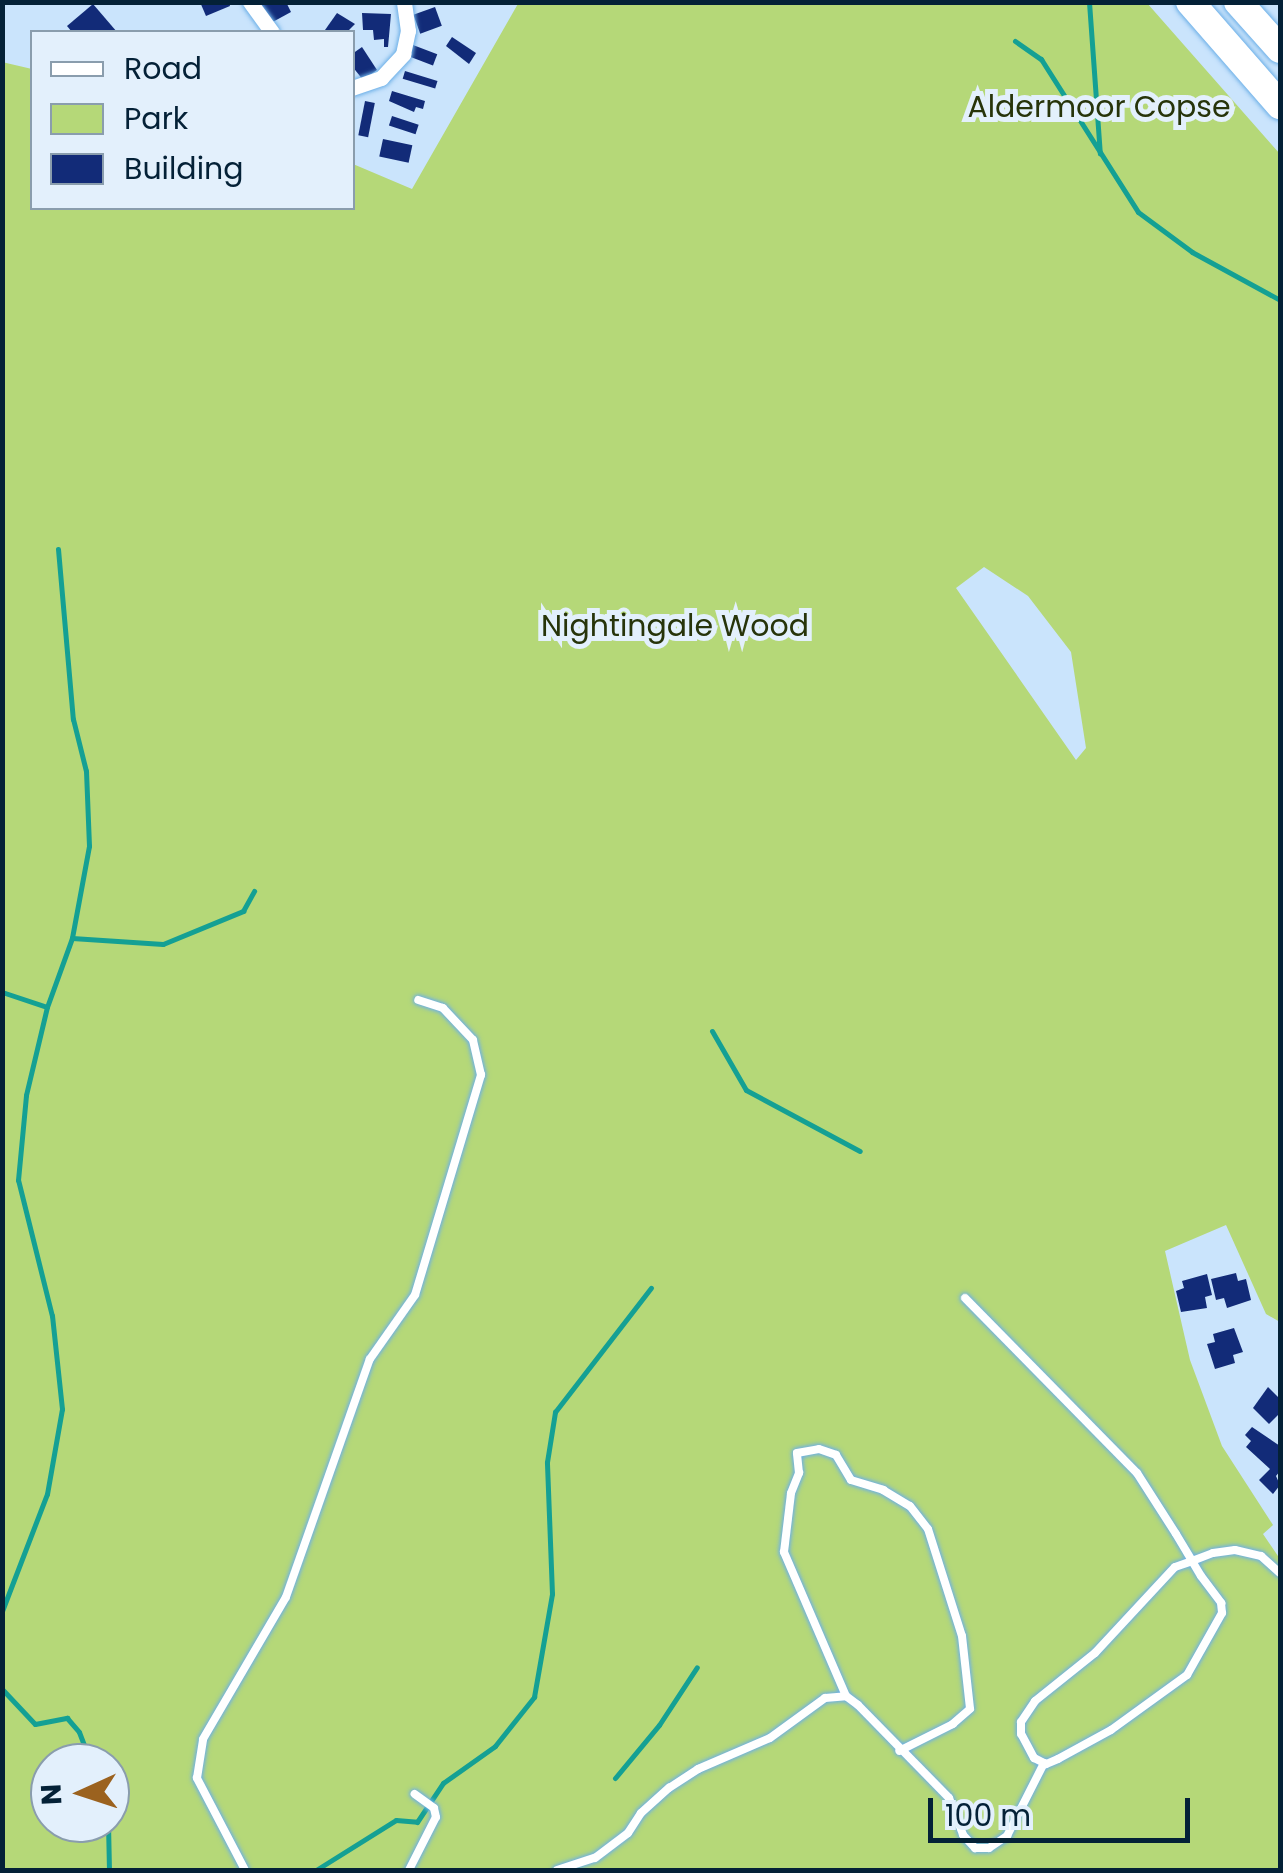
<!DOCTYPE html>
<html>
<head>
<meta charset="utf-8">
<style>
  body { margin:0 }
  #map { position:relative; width:1283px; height:1873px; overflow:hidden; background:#cae4fc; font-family:Poppins,sans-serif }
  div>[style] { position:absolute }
  .green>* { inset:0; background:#b5d878 }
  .stream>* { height:5px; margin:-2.5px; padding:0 2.5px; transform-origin:2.5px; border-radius:2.5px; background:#14a094 }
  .building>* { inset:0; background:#122b78; transform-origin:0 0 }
  .roads { filter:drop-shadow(0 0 2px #6cafe7) drop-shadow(0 0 2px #6cafe7) }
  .lane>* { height:8px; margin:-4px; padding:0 4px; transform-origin:4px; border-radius:4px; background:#fff }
  .street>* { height:15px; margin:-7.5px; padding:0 7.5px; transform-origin:7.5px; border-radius:7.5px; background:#fff }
  .highway>* { height:28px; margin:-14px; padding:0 14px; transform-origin:14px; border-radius:14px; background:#fff }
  span { translate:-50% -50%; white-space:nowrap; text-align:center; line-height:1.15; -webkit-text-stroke:10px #e3f0fc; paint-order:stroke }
  .park-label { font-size:30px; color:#27340a }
  .frame { position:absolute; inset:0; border:5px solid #042137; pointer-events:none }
  .legend { position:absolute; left:30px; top:30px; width:325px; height:180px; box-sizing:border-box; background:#e3f0fc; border:2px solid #8a9dad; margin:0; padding:12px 18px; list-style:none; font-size:30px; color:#042137 }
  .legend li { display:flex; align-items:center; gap:20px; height:50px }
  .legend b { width:50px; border:2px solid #8a9dad }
  .north { position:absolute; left:30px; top:1743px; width:100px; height:100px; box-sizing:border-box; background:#e3f0fc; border:2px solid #8a9dad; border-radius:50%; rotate:267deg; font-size:28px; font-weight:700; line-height:40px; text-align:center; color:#042137 }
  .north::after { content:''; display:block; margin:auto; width:35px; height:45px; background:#9b621f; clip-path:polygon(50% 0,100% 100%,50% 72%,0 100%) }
  .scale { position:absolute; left:928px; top:1798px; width:262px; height:45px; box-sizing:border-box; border:5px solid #042137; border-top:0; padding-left:12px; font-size:30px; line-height:35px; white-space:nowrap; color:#042137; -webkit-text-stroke:8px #e3f0fc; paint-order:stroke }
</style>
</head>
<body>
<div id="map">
  <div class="green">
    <div style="clip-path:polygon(evenodd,519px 2px,1147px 3px,1280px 154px,1280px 1322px,1266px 1314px,1226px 1225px,1165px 1251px,1190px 1360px,1222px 1446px,1273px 1525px,1263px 1534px,1280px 1559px,1280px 1870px,3px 1870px,2px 62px,32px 69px,32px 208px,352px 208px,353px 164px,412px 189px,519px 2px,984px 567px,1028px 596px,1071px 652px,1086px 748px,1076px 760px,956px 588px,984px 567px,519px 2px,50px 1763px,110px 1763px,110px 1823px,50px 1823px,50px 1763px)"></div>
  </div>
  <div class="stream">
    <div style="left:1089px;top:2px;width:152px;rotate:85.9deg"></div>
    <div style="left:1015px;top:41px;width:32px;rotate:35deg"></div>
    <div style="left:1041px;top:59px;width:181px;rotate:57.6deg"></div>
    <div style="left:1138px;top:212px;width:67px;rotate:36.5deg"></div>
    <div style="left:1192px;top:252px;width:100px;rotate:28.6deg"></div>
    <div style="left:58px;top:549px;width:171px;rotate:85deg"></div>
    <div style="left:73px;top:719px;width:54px;rotate:76deg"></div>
    <div style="left:86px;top:771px;width:75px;rotate:87.7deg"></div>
    <div style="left:89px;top:846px;width:94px;rotate:100.5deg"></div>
    <div style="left:72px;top:938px;width:91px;rotate:3.8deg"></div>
    <div style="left:163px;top:944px;width:87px;rotate:-22.4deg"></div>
    <div style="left:243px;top:911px;width:23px;rotate:-61deg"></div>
    <div style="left:2px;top:992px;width:47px;rotate:18.4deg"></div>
    <div style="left:712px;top:1031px;width:68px;rotate:60deg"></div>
    <div style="left:746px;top:1090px;width:129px;rotate:28.2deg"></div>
    <div style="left:2px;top:1611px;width:125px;rotate:-69deg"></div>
    <div style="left:47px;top:1494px;width:86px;rotate:-80deg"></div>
    <div style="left:62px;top:1409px;width:94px;rotate:-96.1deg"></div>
    <div style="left:52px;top:1316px;width:140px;rotate:-104deg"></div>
    <div style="left:18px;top:1180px;width:85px;rotate:-84.6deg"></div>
    <div style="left:26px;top:1095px;width:90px;rotate:-76.6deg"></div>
    <div style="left:47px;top:1007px;width:73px;rotate:-70.1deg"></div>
    <div style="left:2px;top:1689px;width:48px;rotate:46.7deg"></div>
    <div style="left:35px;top:1724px;width:33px;rotate:-11deg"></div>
    <div style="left:67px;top:1718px;width:18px;rotate:49deg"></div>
    <div style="left:79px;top:1732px;width:33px;rotate:69deg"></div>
    <div style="left:615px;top:1778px;width:69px;rotate:-50.3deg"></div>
    <div style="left:659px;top:1725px;width:69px;rotate:-56.8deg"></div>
    <div style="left:108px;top:1823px;width:47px;rotate:88.8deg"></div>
    <div style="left:316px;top:1870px;width:94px;rotate:-32deg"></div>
    <div style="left:396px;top:1820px;width:21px;rotate:5deg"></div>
    <div style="left:417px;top:1822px;width:47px;rotate:-56.3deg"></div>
    <div style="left:443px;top:1783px;width:64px;rotate:-35.4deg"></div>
    <div style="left:495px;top:1746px;width:63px;rotate:-51.5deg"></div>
    <div style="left:534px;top:1697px;width:105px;rotate:-80.1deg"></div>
    <div style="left:552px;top:1594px;width:132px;rotate:-92.2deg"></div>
    <div style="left:547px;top:1462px;width:51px;rotate:-80.9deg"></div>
    <div style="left:555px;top:1412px;width:157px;rotate:-52.3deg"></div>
  </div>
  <div class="building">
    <div style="clip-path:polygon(200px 2px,229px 2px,230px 6px,206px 16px)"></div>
    <div style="clip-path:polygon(286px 2px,291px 12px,269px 24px,259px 4px)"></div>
    <div style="clip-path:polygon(93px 4px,117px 32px,72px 32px,67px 26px)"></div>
    <div style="left:435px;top:7px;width:20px;height:23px;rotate:70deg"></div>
    <div style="clip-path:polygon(337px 13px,355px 24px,347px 32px,325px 30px)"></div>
    <div style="clip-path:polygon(362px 13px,391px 14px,388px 47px,384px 47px,384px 39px,374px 40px,373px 30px,363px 30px)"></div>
    <div style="clip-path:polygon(452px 37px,476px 53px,469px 64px,446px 46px)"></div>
    <div style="left:413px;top:45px;width:26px;height:12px;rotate:21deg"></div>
    <div style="clip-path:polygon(362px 47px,377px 70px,363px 80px,352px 66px,352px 54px)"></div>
    <div style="left:405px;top:71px;width:34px;height:8px;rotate:17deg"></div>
    <div style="clip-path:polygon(392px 91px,425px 101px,423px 109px,416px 107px,414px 112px,389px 101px)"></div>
    <div style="left:365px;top:101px;width:10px;height:35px;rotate:11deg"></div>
    <div style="left:392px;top:116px;width:28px;height:10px;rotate:18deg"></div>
    <div style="left:383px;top:139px;width:30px;height:18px;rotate:12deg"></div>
    <div style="clip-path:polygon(1236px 1273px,1238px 1281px,1246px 1279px,1251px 1300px,1227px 1308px,1224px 1298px,1216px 1300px,1211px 1279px)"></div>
    <div style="clip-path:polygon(1207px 1274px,1212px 1295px,1205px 1297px,1207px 1308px,1181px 1312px,1176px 1291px,1184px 1288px,1182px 1281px)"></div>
    <div style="clip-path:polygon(1234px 1328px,1243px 1352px,1233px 1355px,1235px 1363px,1215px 1369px,1207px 1344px,1215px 1342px,1213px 1334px)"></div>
    <div style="clip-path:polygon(1268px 1387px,1280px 1399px,1280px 1413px,1269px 1424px,1253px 1408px)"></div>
    <div style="clip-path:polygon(1252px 1427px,1280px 1446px,1280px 1471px,1276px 1476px,1280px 1485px,1273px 1494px,1259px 1480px,1270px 1469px,1246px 1447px,1251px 1441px,1245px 1435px)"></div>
  </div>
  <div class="roads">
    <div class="lane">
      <div style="left:965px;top:1298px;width:245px;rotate:45.5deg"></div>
      <div style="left:1137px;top:1473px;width:72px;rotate:57.4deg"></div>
      <div style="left:1176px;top:1534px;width:31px;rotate:59deg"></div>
      <div style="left:1192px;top:1561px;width:17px;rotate:59deg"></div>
      <div style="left:1201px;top:1576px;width:34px;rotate:53deg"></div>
      <div style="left:1221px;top:1603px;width:10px;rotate:84deg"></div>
      <div style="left:1222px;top:1613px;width:71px;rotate:119.4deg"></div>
      <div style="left:1187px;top:1675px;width:94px;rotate:144.1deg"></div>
      <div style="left:1111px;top:1730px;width:60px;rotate:151.3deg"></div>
      <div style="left:1058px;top:1759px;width:13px;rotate:157deg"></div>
      <div style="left:1046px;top:1764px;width:13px;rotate:-153deg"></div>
      <div style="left:1034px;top:1758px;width:27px;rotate:-118deg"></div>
      <div style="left:1021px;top:1734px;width:12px;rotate:-90deg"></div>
      <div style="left:1021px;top:1722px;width:25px;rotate:-56deg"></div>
      <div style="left:1035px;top:1701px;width:77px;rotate:-38.7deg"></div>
      <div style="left:1095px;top:1653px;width:117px;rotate:-47.1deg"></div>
      <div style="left:1175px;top:1567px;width:18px;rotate:-19deg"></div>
      <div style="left:1192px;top:1561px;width:22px;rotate:-21deg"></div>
      <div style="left:1213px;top:1553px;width:22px;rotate:-8deg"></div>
      <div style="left:1235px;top:1550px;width:27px;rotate:13deg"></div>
      <div style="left:1261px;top:1556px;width:25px;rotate:42deg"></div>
      <div style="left:846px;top:1696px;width:157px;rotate:-113.3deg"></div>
      <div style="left:784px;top:1552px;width:59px;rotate:-83.2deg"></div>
      <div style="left:791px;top:1493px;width:22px;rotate:-68deg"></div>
      <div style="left:799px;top:1473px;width:20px;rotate:-96deg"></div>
      <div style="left:797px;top:1453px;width:22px;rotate:-10deg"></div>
      <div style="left:819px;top:1449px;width:18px;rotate:19deg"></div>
      <div style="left:836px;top:1455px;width:29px;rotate:59deg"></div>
      <div style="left:851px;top:1480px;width:34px;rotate:17deg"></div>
      <div style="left:883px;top:1490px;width:31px;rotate:31deg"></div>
      <div style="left:910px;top:1506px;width:29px;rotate:52deg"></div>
      <div style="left:928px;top:1529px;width:112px;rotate:72.4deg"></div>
      <div style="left:962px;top:1636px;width:73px;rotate:83.7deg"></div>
      <div style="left:970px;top:1709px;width:23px;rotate:139deg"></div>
      <div style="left:953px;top:1724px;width:60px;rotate:153.4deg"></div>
      <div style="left:245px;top:1870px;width:104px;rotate:-117.6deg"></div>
      <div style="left:197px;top:1778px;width:39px;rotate:-81deg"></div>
      <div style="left:203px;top:1739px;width:164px;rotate:-59.7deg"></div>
      <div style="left:286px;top:1597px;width:252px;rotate:-70.6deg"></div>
      <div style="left:370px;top:1359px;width:78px;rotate:-54.9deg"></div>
      <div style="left:415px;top:1295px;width:230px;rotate:-73.3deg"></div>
      <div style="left:481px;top:1075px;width:36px;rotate:-103deg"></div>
      <div style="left:473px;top:1040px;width:44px;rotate:-133.2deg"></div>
      <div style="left:443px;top:1008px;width:26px;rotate:-162deg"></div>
      <div style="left:409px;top:1870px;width:59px;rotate:-63deg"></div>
      <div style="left:436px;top:1817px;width:9px;rotate:-103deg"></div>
      <div style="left:434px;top:1808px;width:24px;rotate:-144deg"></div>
      <div style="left:557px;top:1870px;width:40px;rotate:-18deg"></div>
      <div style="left:595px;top:1858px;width:41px;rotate:-37.1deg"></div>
      <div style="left:628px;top:1833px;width:24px;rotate:-57deg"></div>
      <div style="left:641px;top:1813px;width:38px;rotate:-42deg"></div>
      <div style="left:669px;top:1788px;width:35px;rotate:-33deg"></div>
      <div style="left:698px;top:1769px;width:78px;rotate:-23.3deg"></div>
      <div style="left:770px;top:1738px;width:68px;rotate:-36deg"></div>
      <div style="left:825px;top:1698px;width:21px;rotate:-5deg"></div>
      <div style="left:846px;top:1696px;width:15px;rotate:37deg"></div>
      <div style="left:858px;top:1705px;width:130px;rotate:45.6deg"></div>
      <div style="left:949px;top:1798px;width:40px;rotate:69deg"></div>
      <div style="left:963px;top:1835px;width:18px;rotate:47deg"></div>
      <div style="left:975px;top:1848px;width:14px"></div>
      <div style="left:989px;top:1848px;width:22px;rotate:-34deg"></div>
      <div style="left:1007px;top:1836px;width:82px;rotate:-63.1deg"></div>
    </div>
    <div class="street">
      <div style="left:250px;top:2px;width:37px;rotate:54deg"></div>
      <div style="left:352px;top:88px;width:31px;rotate:-19deg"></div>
      <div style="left:381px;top:78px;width:33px;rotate:-47deg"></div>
      <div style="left:403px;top:54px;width:24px;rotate:-78deg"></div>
      <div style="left:408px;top:31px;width:29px;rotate:-98deg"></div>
    </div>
    <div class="highway">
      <div style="left:1190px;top:2px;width:137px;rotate:48.9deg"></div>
      <div style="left:1238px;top:2px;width:63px;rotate:48.2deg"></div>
    </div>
  </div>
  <div class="park-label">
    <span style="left:1099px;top:107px">Aldermoor Copse</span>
    <span style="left:675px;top:626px">Nightingale Wood</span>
  </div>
  <div class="frame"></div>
  <ul class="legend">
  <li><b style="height:12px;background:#fff"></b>Road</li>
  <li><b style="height:28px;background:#b5d878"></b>Park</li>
  <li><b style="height:28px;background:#122b78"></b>Building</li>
  </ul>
  <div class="north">N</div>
  <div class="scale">100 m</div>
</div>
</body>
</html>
